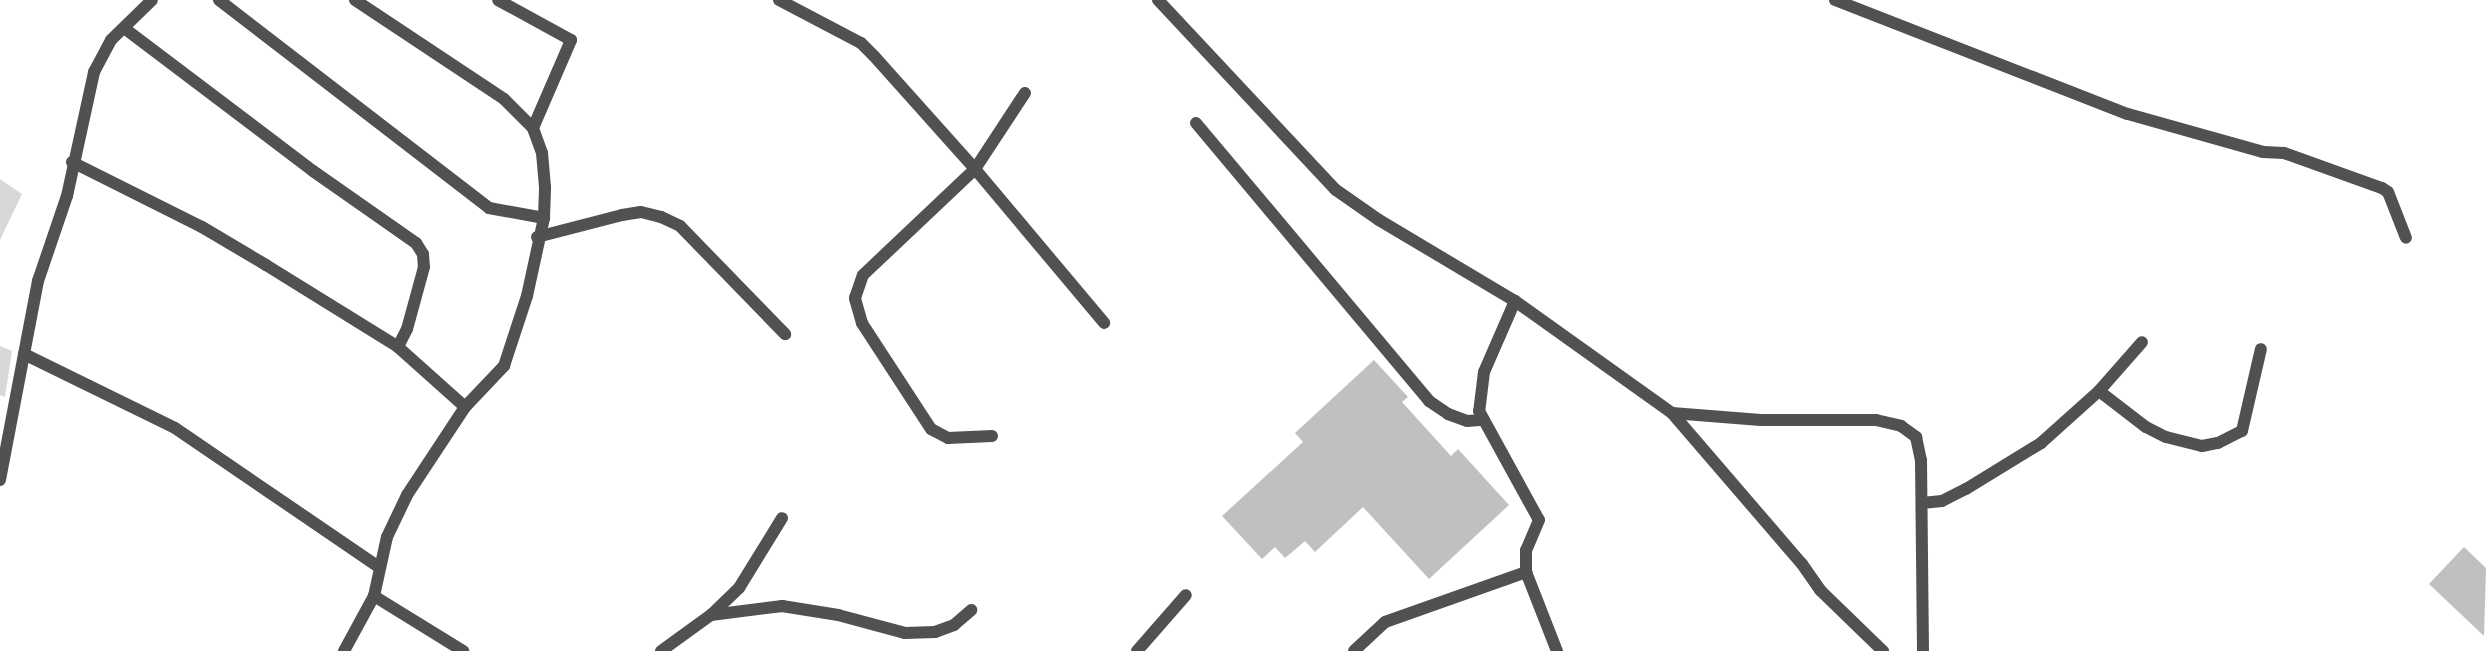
<!DOCTYPE html>
<html>
<head>
<meta charset="utf-8">
<style>
  body { margin:0 }
  #map { position:relative; width:2486px; height:651px; overflow:hidden; background:#fff; font-family:Raleway,sans-serif }
  div>[style] { position:absolute }
  .green>* { inset:0; background:#d8d8d8 }
  .building>* { inset:0; background:#c0c0c0 }
  .street>* { height:12px; margin:-6px; padding:0 6px; transform-origin:6px; border-radius:6px; background:#515151 }
  span { translate:-50% -50%; white-space:nowrap; text-align:center; line-height:1.15; -webkit-text-stroke:4.5px #fff; paint-order:stroke }
</style>
</head>
<body>
<div id="map">
  <div class="green">
    <div style="clip-path:polygon(0 179px,22px 194px,0 240px)"></div>
    <div style="clip-path:polygon(0 346px,12px 351px,5px 397px,0 395px)"></div>
  </div>
  <div class="building">
    <div style="clip-path:polygon(1374px 360px,1408px 397px,1402px 402px,1451px 456px,1458px 449px,1509px 505px,1429px 579px,1363px 507px,1315px 552px,1305px 541px,1285px 558px,1275px 547px,1262px 559px,1222px 516px,1303px 442px,1295px 433px)"></div>
    <div style="clip-path:polygon(2464px 547px,2486px 568px,2484px 636px,2429px 584px)"></div>
  </div>
  <div class="street">
    <div style="left:219px;top:0;width:341px;rotate:37.6deg"></div>
    <div style="left:489px;top:208px;width:56px;rotate:10.3deg"></div>
    <div style="left:355px;top:0;width:179px;rotate:33.6deg"></div>
    <div style="left:504px;top:99px;width:41px;rotate:45deg"></div>
    <div style="left:779px;top:0;width:93px;rotate:27.7deg"></div>
    <div style="left:861px;top:43px;width:18px;rotate:45deg"></div>
    <div style="left:874px;top:56px;width:152px;rotate:48.2deg"></div>
    <div style="left:975px;top:169px;width:201px;rotate:50deg"></div>
    <div style="left:1158px;top:0;width:260px;rotate:46.9deg"></div>
    <div style="left:1336px;top:190px;width:52px;rotate:34.9deg"></div>
    <div style="left:1379px;top:220px;width:158px;rotate:30.8deg"></div>
    <div style="left:1515px;top:301px;width:77px;rotate:113.6deg"></div>
    <div style="left:1484px;top:372px;width:39px;rotate:97deg"></div>
    <div style="left:1479px;top:411px;width:124px;rotate:61.2deg"></div>
    <div style="left:1539px;top:520px;width:33px;rotate:113deg"></div>
    <div style="left:1526px;top:550px;width:22px;rotate:90deg"></div>
    <div style="left:1526px;top:572px;width:85px;rotate:68.6deg"></div>
    <div style="left:1835px;top:0;width:314px;rotate:21.3deg"></div>
    <div style="left:2128px;top:114px;width:140px;rotate:15.7deg"></div>
    <div style="left:2263px;top:152px;width:21px;rotate:3deg"></div>
    <div style="left:2284px;top:153px;width:104px;rotate:19.7deg"></div>
    <div style="left:2382px;top:188px;width:7px;rotate:34deg"></div>
    <div style="left:2388px;top:192px;width:49px;rotate:68.6deg"></div>
    <div style="left:124px;top:28px;width:237px;rotate:37.1deg"></div>
    <div style="left:313px;top:171px;width:126px;rotate:35deg"></div>
    <div style="left:416px;top:243px;width:13px;rotate:58deg"></div>
    <div style="left:423px;top:254px;width:13px;rotate:86deg"></div>
    <div style="left:424px;top:267px;width:64px;rotate:105.3deg"></div>
    <div style="left:407px;top:329px;width:20px;rotate:117deg"></div>
    <div style="left:1196px;top:123px;width:363px;rotate:50deg"></div>
    <div style="left:1429px;top:401px;width:23px;rotate:34deg"></div>
    <div style="left:1448px;top:414px;width:20px;rotate:20deg"></div>
    <div style="left:1467px;top:421px;width:16px;rotate:-4deg"></div>
    <div style="left:72px;top:162px;width:145px;rotate:26.6deg"></div>
    <div style="left:202px;top:227px;width:74px;rotate:30.7deg"></div>
    <div style="left:266px;top:265px;width:155px;rotate:31.8deg"></div>
    <div style="left:398px;top:347px;width:90px;rotate:41.8deg"></div>
    <div style="left:537px;top:237px;width:88px;rotate:-14.5deg"></div>
    <div style="left:622px;top:215px;width:19px;rotate:-9deg"></div>
    <div style="left:641px;top:212px;width:21px;rotate:14deg"></div>
    <div style="left:661px;top:217px;width:21px;rotate:25deg"></div>
    <div style="left:680px;top:226px;width:151px;rotate:45.8deg"></div>
    <div style="left:1515px;top:301px;width:193px;rotate:35.5deg"></div>
    <div style="left:1672px;top:413px;width:89px;rotate:4.5deg"></div>
    <div style="left:1761px;top:420px;width:115px"></div>
    <div style="left:1876px;top:420px;width:26px;rotate:13deg"></div>
    <div style="left:1901px;top:426px;width:19px;rotate:36deg"></div>
    <div style="left:1916px;top:437px;width:24px;rotate:78deg"></div>
    <div style="left:1921px;top:460px;width:191px;rotate:89.4deg"></div>
    <div style="left:24px;top:354px;width:168px;rotate:26.1deg"></div>
    <div style="left:175px;top:428px;width:248px;rotate:34.3deg"></div>
    <div style="left:2099px;top:391px;width:59px;rotate:37.5deg"></div>
    <div style="left:2146px;top:427px;width:22px;rotate:27deg"></div>
    <div style="left:2166px;top:437px;width:37px;rotate:14deg"></div>
    <div style="left:2202px;top:446px;width:16px;rotate:-11deg"></div>
    <div style="left:2218px;top:443px;width:27px;rotate:-27deg"></div>
    <div style="left:2242px;top:431px;width:84px;rotate:-77deg"></div>
    <div style="left:1672px;top:413px;width:199px;rotate:49.3deg"></div>
    <div style="left:1802px;top:564px;width:32px;rotate:55deg"></div>
    <div style="left:1820px;top:590px;width:88px;rotate:44.1deg"></div>
    <div style="left:992px;top:436px;width:44px;rotate:177.4deg"></div>
    <div style="left:948px;top:438px;width:19px;rotate:-152deg"></div>
    <div style="left:931px;top:429px;width:126px;rotate:-123.1deg"></div>
    <div style="left:862px;top:323px;width:26px;rotate:-106deg"></div>
    <div style="left:855px;top:298px;width:24px;rotate:-71deg"></div>
    <div style="left:863px;top:275px;width:154px;rotate:-43.4deg"></div>
    <div style="left:975px;top:169px;width:91px;rotate:-56.7deg"></div>
    <div style="left:0;top:480px;width:203px;rotate:-79.2deg"></div>
    <div style="left:38px;top:281px;width:90px;rotate:-71.2deg"></div>
    <div style="left:67px;top:196px;width:127px;rotate:-77.7deg"></div>
    <div style="left:94px;top:72px;width:36px;rotate:-62deg"></div>
    <div style="left:111px;top:40px;width:57px;rotate:-44.3deg"></div>
    <div style="left:1922px;top:503px;width:20px;rotate:-6deg"></div>
    <div style="left:1942px;top:501px;width:27px;rotate:-27deg"></div>
    <div style="left:1966px;top:489px;width:88px;rotate:-31.5deg"></div>
    <div style="left:2041px;top:443px;width:78px;rotate:-41.9deg"></div>
    <div style="left:2099px;top:391px;width:65px;rotate:-48.7deg"></div>
    <div style="left:374px;top:596px;width:105px;rotate:31.7deg"></div>
    <div style="left:711px;top:615px;width:72px;rotate:-7.2deg"></div>
    <div style="left:782px;top:606px;width:57px;rotate:9.1deg"></div>
    <div style="left:838px;top:615px;width:69px;rotate:15deg"></div>
    <div style="left:905px;top:633px;width:30px;rotate:-2deg"></div>
    <div style="left:935px;top:632px;width:20px;rotate:-20deg"></div>
    <div style="left:954px;top:625px;width:23px;rotate:-41deg"></div>
    <div style="left:344px;top:651px;width:63px;rotate:-61.4deg"></div>
    <div style="left:374px;top:596px;width:60px;rotate:-77.6deg"></div>
    <div style="left:387px;top:537px;width:47px;rotate:-64.5deg"></div>
    <div style="left:407px;top:495px;width:105px;rotate:-56.6deg"></div>
    <div style="left:465px;top:407px;width:57px;rotate:-46.4deg"></div>
    <div style="left:504px;top:366px;width:74px;rotate:-71.8deg"></div>
    <div style="left:527px;top:296px;width:80px;rotate:-77.7deg"></div>
    <div style="left:544px;top:218px;width:31px;rotate:-88deg"></div>
    <div style="left:545px;top:187px;width:34px;rotate:-95deg"></div>
    <div style="left:542px;top:153px;width:27px;rotate:-110deg"></div>
    <div style="left:533px;top:128px;width:96px;rotate:-66.6deg"></div>
    <div style="left:571px;top:40px;width:83px;rotate:-151.3deg"></div>
    <div style="left:661px;top:651px;width:62px;rotate:-35.8deg"></div>
    <div style="left:711px;top:615px;width:39px;rotate:-44deg"></div>
    <div style="left:739px;top:588px;width:82px;rotate:-58.4deg"></div>
    <div style="left:1137px;top:651px;width:74px;rotate:-48.8deg"></div>
    <div style="left:1354px;top:651px;width:42px;rotate:-43.1deg"></div>
    <div style="left:1385px;top:622px;width:150px;rotate:-19.5deg"></div>
  </div>
</div>
</body>
</html>
